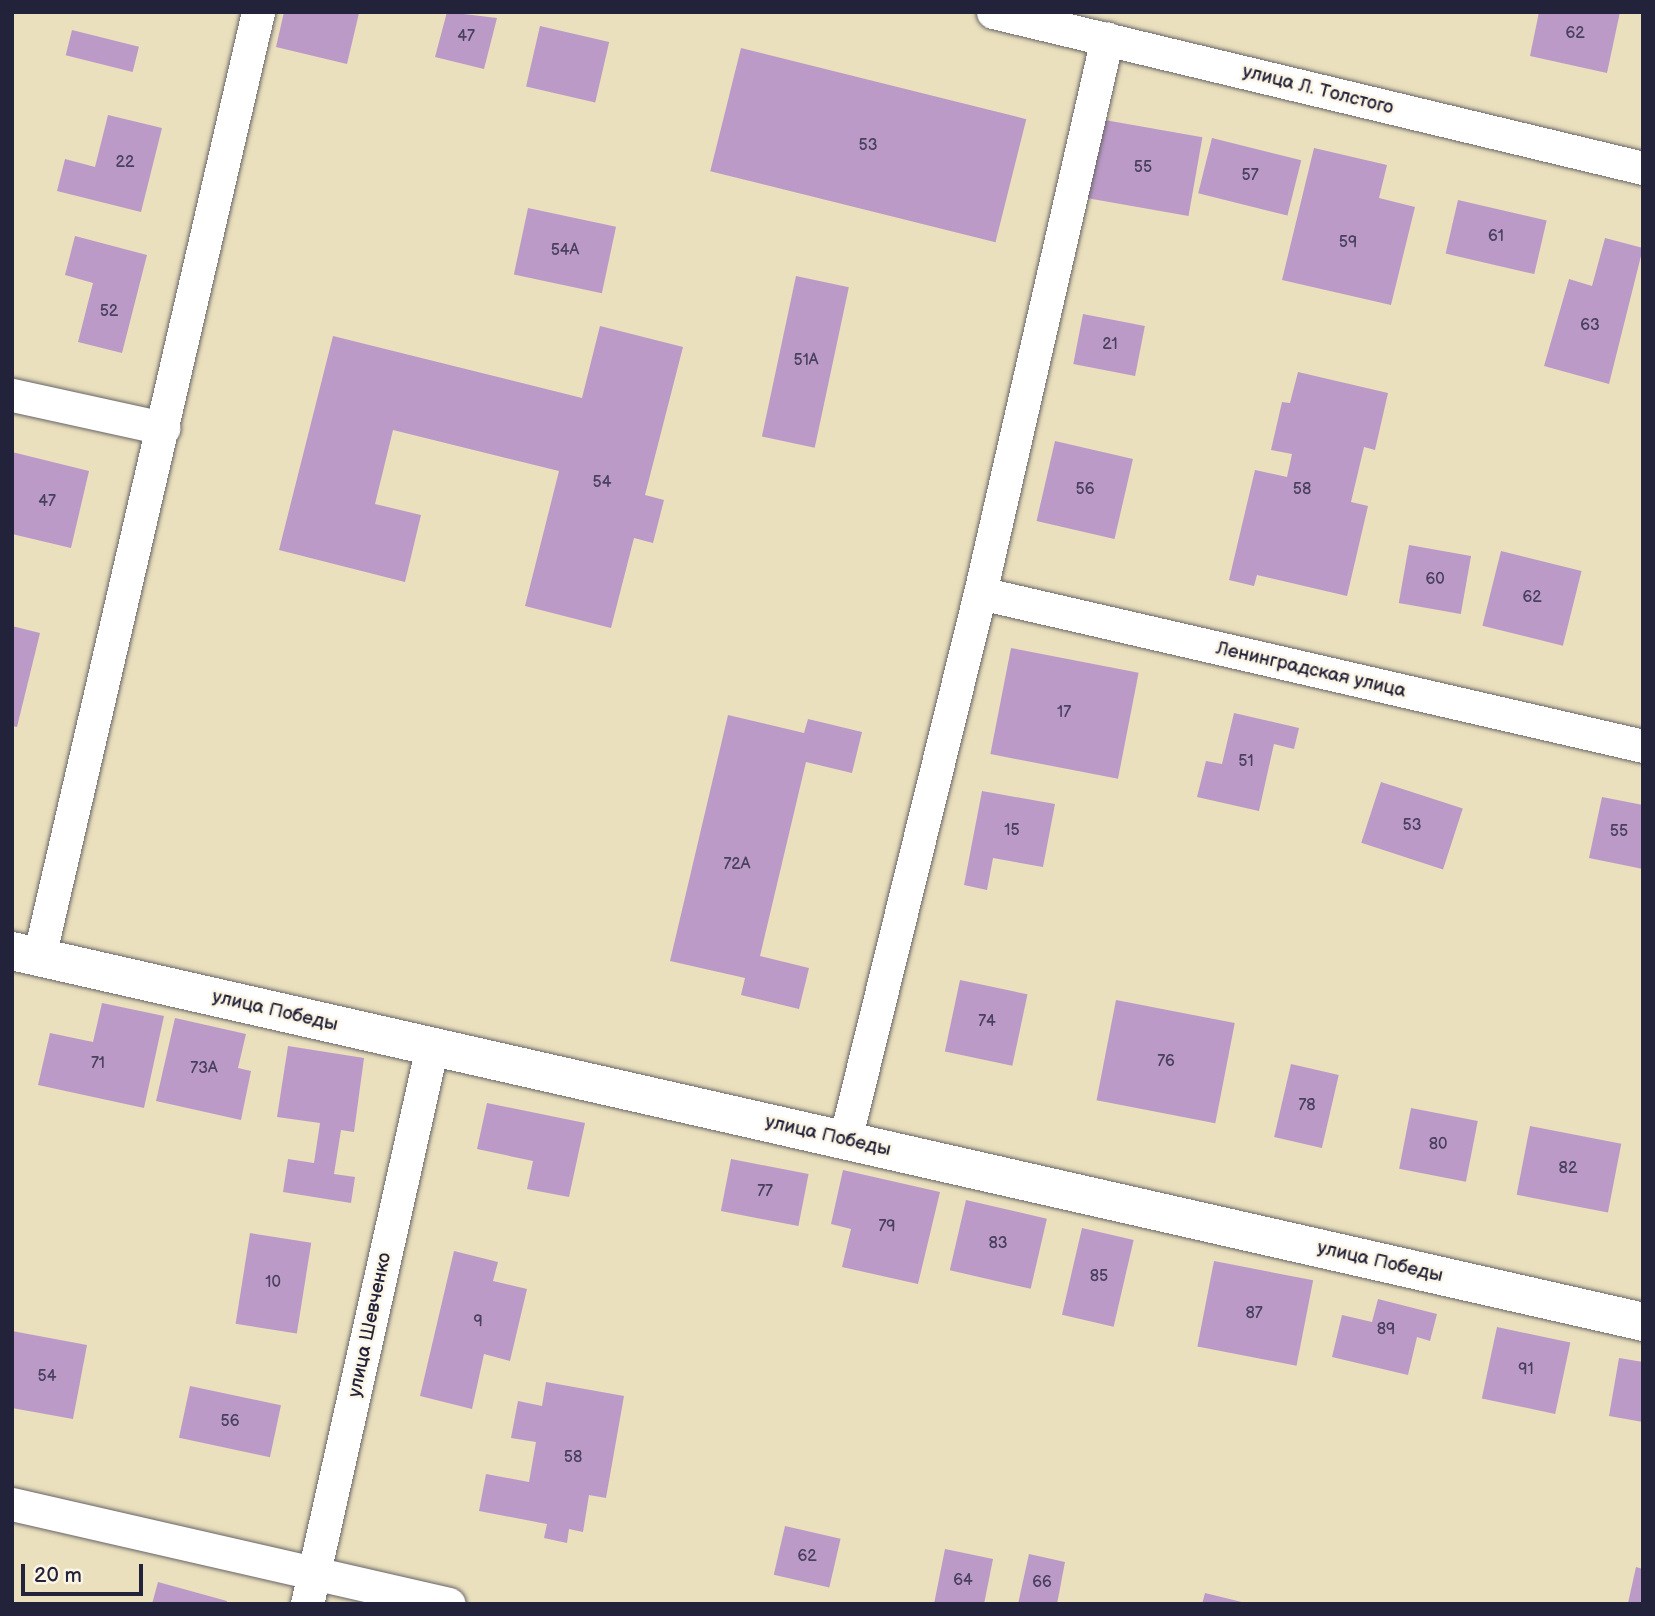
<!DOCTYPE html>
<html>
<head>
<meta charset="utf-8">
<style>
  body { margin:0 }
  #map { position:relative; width:1655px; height:1616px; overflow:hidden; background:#eae0bd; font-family:"Balsamiq Sans",sans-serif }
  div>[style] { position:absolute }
  .building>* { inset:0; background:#bb9ac8; transform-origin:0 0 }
  .roads { filter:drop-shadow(0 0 2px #686468) drop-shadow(0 0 2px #686468) }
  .minor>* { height:33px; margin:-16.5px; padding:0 16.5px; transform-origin:16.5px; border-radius:16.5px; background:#fff }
  .tertiary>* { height:38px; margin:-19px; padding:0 19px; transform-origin:19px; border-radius:19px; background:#fff }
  span { translate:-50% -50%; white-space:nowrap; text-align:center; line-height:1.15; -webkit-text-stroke:5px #fcf5e5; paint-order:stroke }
  .number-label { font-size:16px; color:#48405e }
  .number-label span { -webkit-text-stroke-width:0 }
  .street-label { font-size:19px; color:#22223b }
  .frame { position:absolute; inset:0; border:14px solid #22223b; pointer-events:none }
  .scale { position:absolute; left:21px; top:1564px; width:122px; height:32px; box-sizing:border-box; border:4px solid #22223b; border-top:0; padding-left:9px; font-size:21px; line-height:24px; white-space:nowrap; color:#22223b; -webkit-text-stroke:5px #fcf5e5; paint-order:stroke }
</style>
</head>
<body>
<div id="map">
  <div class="building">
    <div style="clip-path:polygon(284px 12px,359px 13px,347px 64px,276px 47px)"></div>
    <div style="clip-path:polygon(447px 12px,497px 18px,484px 69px,435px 57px)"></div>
    <div style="clip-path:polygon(1539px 12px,1620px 12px,1607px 73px,1530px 56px)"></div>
    <div style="left:540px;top:26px;width:71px;height:62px;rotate:13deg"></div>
    <div style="left:72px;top:30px;width:69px;height:26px;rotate:14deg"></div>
    <div style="left:741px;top:48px;width:294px;height:127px;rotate:14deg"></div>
    <div style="clip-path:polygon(108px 115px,162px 128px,141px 212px,57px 191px,65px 159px,95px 167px)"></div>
    <div style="left:1099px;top:119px;width:105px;height:80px;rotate:10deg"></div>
    <div style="left:1212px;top:138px;width:92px;height:57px;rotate:14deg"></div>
    <div style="clip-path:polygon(1314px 148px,1387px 165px,1379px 198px,1415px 207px,1391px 305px,1282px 280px)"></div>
    <div style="left:1458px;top:200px;width:91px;height:55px;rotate:13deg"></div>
    <div style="left:528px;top:208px;width:90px;height:68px;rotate:12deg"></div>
    <div style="clip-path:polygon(75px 236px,147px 255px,122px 353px,78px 342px,93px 283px,65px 275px)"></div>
    <div style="clip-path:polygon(1605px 238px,1643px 248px,1609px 384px,1544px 366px,1569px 279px,1592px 286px)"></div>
    <div style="left:796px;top:276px;width:54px;height:164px;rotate:12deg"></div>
    <div style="left:1083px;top:314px;width:63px;height:51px;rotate:11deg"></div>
    <div style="clip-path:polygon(600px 326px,683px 347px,645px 495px,664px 500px,653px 543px,634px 538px,611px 628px,525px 606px,559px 471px,393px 430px,375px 504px,421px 515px,405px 582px,279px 550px,333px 336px,582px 398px)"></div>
    <div style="clip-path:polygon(1298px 372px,1388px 393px,1375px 450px,1364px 447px,1351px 502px,1368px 506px,1347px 596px,1257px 575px,1254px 586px,1229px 580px,1255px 470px,1287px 477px,1292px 454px,1271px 450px,1282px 402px,1290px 403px)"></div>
    <div style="left:1055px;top:441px;width:80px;height:82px;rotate:13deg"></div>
    <div style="clip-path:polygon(12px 452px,89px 471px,71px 548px,12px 534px)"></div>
    <div style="left:1409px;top:545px;width:63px;height:59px;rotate:10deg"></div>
    <div style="left:1501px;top:551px;width:83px;height:77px;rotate:14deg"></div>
    <div style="clip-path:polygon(12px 626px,40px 633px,17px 727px,12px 726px)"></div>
    <div style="left:1011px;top:648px;width:130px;height:108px;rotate:11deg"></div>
    <div style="clip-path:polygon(1234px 713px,1299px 728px,1294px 749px,1274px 744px,1259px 811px,1197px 797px,1206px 761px,1222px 764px)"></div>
    <div style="clip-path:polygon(728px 715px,804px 733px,808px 719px,862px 732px,852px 773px,806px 762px,760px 956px,809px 968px,799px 1009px,741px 995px,745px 978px,670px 961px)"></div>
    <div style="left:1381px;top:782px;width:86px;height:64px;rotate:18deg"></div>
    <div style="clip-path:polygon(982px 791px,1055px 804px,1043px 867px,993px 858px,987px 890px,964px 885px)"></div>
    <div style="clip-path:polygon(1602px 797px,1643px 805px,1643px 869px,1589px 858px)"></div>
    <div style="left:960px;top:980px;width:69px;height:73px;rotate:12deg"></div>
    <div style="left:1116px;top:1000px;width:121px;height:102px;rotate:11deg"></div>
    <div style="clip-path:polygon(102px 1003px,164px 1016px,144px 1108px,38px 1085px,50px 1033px,93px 1042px)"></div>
    <div style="clip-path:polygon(175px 1018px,246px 1034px,238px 1068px,251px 1071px,241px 1120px,156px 1101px)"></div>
    <div style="clip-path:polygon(288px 1046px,364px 1058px,354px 1132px,341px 1130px,334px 1174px,355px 1177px,351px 1203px,283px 1192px,288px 1159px,314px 1163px,320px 1123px,277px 1117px)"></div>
    <div style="left:1291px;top:1064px;width:49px;height:75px;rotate:13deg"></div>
    <div style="clip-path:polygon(487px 1103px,585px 1123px,569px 1197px,527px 1189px,533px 1161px,477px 1149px)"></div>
    <div style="left:1411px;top:1108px;width:68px;height:62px;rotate:11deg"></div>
    <div style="left:1530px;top:1126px;width:93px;height:70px;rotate:11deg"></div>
    <div style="left:731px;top:1159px;width:79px;height:53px;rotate:11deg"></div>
    <div style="clip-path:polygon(843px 1170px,940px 1192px,918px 1284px,842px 1267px,851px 1229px,831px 1224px)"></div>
    <div style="left:966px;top:1200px;width:83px;height:72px;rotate:13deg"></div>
    <div style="left:1082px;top:1228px;width:53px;height:89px;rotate:13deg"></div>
    <div style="left:250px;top:1233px;width:62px;height:92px;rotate:9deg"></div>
    <div style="clip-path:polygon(454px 1251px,498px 1262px,493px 1281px,527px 1289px,510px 1361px,484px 1354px,472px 1409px,420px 1396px)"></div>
    <div style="left:1214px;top:1261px;width:101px;height:87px;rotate:11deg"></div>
    <div style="clip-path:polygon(1378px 1299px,1437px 1314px,1430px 1341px,1417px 1337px,1408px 1375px,1332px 1357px,1342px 1315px,1372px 1322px)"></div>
    <div style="left:1497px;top:1327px;width:75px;height:73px;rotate:12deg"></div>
    <div style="clip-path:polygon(12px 1331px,87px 1345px,73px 1419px,12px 1408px)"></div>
    <div style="clip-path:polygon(1619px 1358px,1643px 1362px,1643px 1422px,1609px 1416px)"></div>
    <div style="clip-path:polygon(546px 1382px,624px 1396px,606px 1498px,589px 1495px,583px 1532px,569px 1529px,567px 1543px,544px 1538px,547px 1524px,479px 1511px,486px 1474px,529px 1482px,536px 1442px,511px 1438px,518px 1401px,542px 1406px)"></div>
    <div style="left:190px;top:1386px;width:93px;height:53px;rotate:12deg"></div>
    <div style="left:785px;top:1526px;width:57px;height:50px;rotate:13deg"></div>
    <div style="clip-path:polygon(945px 1549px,993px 1559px,984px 1604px,934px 1604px)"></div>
    <div style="clip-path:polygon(1029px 1554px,1065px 1562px,1057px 1604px,1018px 1604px)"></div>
    <div style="clip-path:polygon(1636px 1567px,1643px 1569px,1643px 1604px,1628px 1603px)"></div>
    <div style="clip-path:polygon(158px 1582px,227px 1601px,226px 1604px,152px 1604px)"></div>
    <div style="clip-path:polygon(1205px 1593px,1246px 1603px,1246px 1604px,1202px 1604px)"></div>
  </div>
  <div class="roads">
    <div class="minor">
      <div style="left:993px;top:12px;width:668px;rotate:13.5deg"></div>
      <div style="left:12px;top:395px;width:155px;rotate:12.3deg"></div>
      <div style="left:980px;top:593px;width:680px;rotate:12.99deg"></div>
      <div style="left:39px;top:957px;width:970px;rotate:-76.95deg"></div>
      <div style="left:845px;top:1140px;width:563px;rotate:-76.14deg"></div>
      <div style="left:980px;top:593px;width:569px;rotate:-77.11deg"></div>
      <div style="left:12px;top:1504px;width:448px;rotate:12.9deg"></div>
      <div style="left:307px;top:1604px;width:572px;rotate:-77.37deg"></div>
    </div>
    <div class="tertiary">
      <div style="left:12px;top:951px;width:1673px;rotate:12.81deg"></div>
    </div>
  </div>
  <div class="number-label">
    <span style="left:1575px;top:34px">62</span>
    <span style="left:466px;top:37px">47</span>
    <span style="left:868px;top:146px">53</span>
    <span style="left:125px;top:163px">22</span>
    <span style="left:1143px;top:168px">55</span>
    <span style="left:1250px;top:176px">57</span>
    <span style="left:1496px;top:237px">61</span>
    <span style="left:1348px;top:243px">59</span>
    <span style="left:565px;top:251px">54А</span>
    <span style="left:109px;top:312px">52</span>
    <span style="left:1590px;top:326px">63</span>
    <span style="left:1110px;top:345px">21</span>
    <span style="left:806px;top:361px">51А</span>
    <span style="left:602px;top:483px">54</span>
    <span style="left:1085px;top:490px">56</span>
    <span style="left:1302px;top:490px">58</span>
    <span style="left:47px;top:502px">47</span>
    <span style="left:1435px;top:580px">60</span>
    <span style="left:1532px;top:598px">62</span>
    <span style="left:1064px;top:713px">17</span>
    <span style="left:1246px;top:762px">51</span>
    <span style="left:1412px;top:826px">53</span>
    <span style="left:1012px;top:831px">15</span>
    <span style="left:1619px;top:832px">55</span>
    <span style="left:737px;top:865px">72А</span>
    <span style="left:987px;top:1022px">74</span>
    <span style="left:1166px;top:1062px">76</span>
    <span style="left:98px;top:1064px">71</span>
    <span style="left:204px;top:1069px">73А</span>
    <span style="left:1307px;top:1106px">78</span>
    <span style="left:1438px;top:1145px">80</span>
    <span style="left:1568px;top:1169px">82</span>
    <span style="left:765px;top:1192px">77</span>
    <span style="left:887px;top:1227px">79</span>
    <span style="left:998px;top:1244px">83</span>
    <span style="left:1099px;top:1277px">85</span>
    <span style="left:273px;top:1283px">10</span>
    <span style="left:1254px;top:1314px">87</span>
    <span style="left:478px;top:1322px">9</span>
    <span style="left:1386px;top:1330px">89</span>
    <span style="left:1526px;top:1370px">91</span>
    <span style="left:47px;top:1377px">54</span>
    <span style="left:230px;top:1422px">56</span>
    <span style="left:573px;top:1458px">58</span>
    <span style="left:807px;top:1557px">62</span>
    <span style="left:963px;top:1581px">64</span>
    <span style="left:1042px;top:1583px">66</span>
  </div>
  <div class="street-label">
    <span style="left:1318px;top:90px;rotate:14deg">улица Л. Толстого</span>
    <span style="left:1311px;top:670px;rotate:13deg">Ленинградская улица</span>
    <span style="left:275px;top:1011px;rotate:13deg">улица Победы</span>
    <span style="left:828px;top:1136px;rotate:13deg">улица Победы</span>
    <span style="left:1380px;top:1262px;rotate:13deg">улица Победы</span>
    <span style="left:370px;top:1325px;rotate:-78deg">улица Шевченко</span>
  </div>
  <div class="frame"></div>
  <div class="scale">20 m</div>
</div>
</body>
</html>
